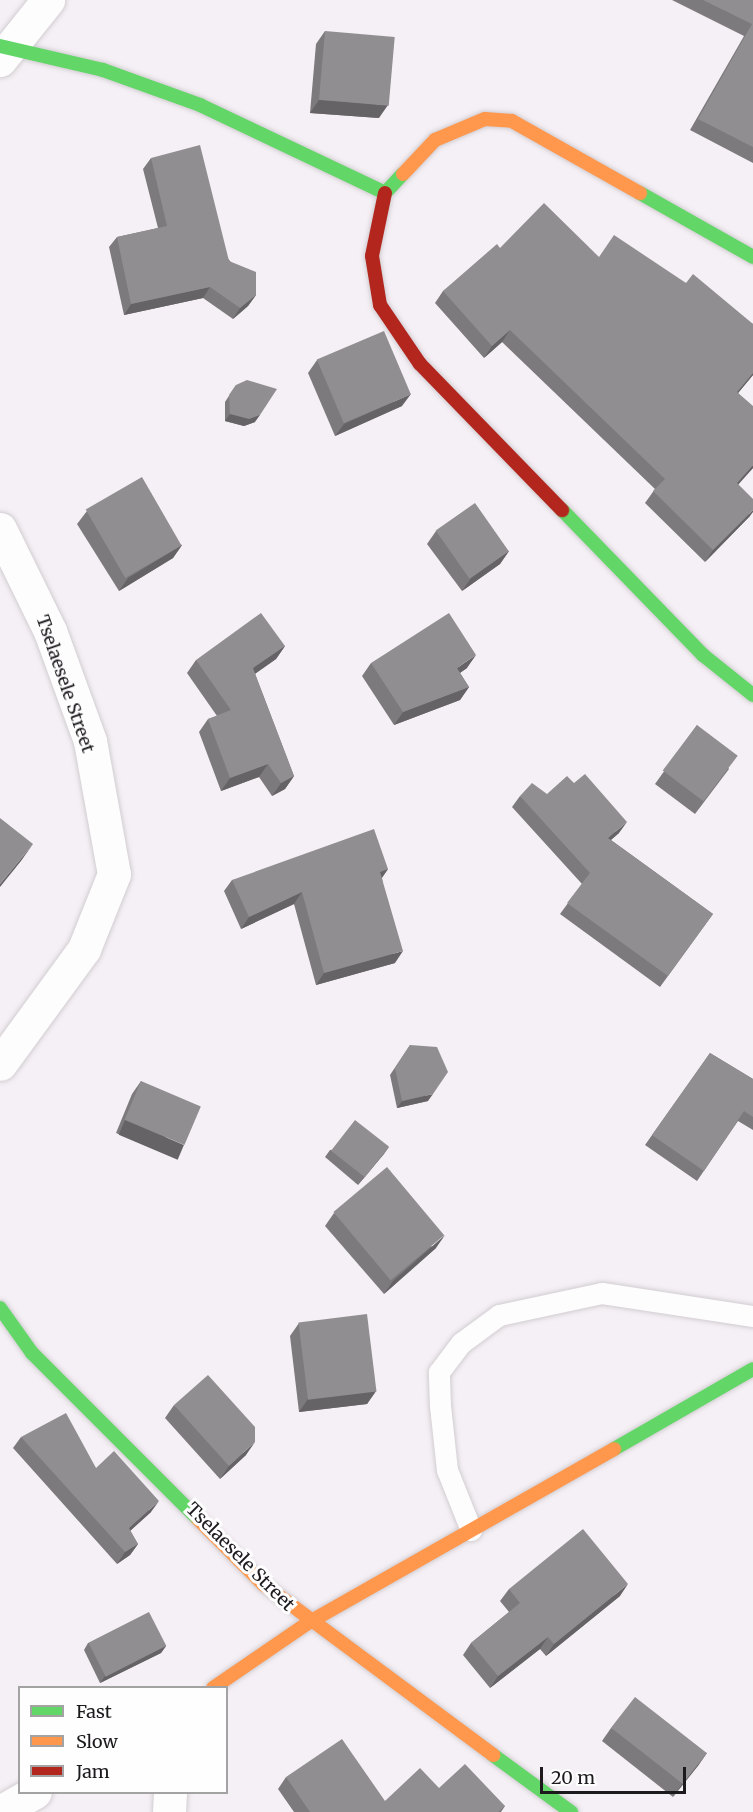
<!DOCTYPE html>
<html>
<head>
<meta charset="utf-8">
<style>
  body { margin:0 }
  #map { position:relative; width:753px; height:1812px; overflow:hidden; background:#f5f0f5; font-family:Merriweather,serif }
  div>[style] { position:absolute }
  .roads { filter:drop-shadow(0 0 2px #d1cdd1) drop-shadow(0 0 2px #d1cdd1) }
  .lane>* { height:21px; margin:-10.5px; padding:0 10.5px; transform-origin:10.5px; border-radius:10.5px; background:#fefdfe }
  .street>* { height:33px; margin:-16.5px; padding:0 16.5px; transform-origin:16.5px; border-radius:16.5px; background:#fefdfe }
  .fast>* { height:14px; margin:-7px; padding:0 7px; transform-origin:7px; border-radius:7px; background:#63d668 }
  .slow>* { height:14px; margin:-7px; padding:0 7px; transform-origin:7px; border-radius:7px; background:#ff974d }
  .jam>* { height:14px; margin:-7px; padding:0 7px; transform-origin:7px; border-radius:7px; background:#b3261e }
  .wall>* { inset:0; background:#7d7a7d }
  .shaded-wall>* { inset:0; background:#666366; transform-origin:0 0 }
  .building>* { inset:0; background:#918e91; transform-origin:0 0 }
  span { translate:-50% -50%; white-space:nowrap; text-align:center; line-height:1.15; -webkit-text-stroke:6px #fefefe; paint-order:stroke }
  .street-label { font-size:18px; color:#1d1a1e }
  .legend { position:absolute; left:18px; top:1686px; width:210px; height:108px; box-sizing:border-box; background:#fefefe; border:2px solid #a4a3a4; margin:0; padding:8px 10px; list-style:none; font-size:18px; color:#1d1a1e }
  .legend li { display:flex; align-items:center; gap:12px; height:30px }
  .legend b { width:30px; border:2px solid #a4a3a4 }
  .scale { position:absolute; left:540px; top:1767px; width:146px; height:27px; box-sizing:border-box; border:3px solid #1d1a1e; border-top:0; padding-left:8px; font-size:18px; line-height:21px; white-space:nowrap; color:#1d1a1e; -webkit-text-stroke:4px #fefefe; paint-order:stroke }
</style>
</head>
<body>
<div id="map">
  <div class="roads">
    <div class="lane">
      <div style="left:471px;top:1530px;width:65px;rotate:-111.8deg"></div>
      <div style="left:447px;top:1470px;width:64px;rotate:-96.2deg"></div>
      <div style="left:440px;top:1406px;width:34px;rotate:-92deg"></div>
      <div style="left:439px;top:1372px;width:36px;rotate:-53deg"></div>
      <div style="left:461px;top:1343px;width:47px;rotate:-36.4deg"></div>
      <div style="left:499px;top:1315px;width:105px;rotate:-12.1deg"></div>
      <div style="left:602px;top:1293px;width:153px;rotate:8.7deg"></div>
    </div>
    <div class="street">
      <div style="left:0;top:60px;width:77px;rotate:-51.3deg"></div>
      <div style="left:0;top:529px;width:114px;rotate:63.9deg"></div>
      <div style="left:50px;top:631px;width:117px;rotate:70deg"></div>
      <div style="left:90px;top:741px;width:135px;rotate:79.8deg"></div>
      <div style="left:114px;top:874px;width:81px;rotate:111.8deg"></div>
      <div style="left:84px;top:949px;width:142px;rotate:126.1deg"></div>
      <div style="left:0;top:1812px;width:40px;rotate:-29.7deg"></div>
      <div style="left:169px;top:1812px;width:20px;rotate:-87deg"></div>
    </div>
    <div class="fast">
      <div style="left:0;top:46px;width:106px;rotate:13.1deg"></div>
      <div style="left:103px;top:70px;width:103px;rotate:19.8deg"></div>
      <div style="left:200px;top:105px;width:205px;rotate:25.4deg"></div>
      <div style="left:385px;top:193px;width:26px;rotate:-47deg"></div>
      <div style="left:640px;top:193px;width:130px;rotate:29.5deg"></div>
      <div style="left:562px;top:510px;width:202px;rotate:45.8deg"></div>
      <div style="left:703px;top:655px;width:64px;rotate:38.7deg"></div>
      <div style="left:0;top:1308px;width:55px;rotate:54.6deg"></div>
      <div style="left:32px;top:1353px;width:235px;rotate:45deg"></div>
      <div style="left:614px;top:1449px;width:160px;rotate:-29.9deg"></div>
      <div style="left:493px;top:1755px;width:97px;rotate:36.2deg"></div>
    </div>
    <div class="slow">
      <div style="left:403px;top:174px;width:47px;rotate:-46.7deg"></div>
      <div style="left:435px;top:140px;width:54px;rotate:-22.8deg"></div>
      <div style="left:485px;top:119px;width:27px;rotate:4deg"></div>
      <div style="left:512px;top:121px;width:147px;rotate:29.4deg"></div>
      <div style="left:198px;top:1519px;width:92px;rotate:45deg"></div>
      <div style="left:263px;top:1584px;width:287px;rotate:36.6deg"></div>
      <div style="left:213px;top:1688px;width:115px;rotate:-34.4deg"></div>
      <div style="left:308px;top:1623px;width:352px;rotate:-29.6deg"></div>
    </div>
    <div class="jam">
      <div style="left:385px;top:193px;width:64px;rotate:101.7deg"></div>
      <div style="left:372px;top:256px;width:50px;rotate:80.7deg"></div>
      <div style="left:380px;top:305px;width:71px;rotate:55.9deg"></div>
      <div style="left:420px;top:364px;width:204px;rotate:45.8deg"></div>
    </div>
  </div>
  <div class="wall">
    <div style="clip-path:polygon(672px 0,753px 0,753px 163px,690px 130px,744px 36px)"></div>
    <div style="clip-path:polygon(325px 31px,379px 118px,310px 113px,316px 44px)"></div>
    <div style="clip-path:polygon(151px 158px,256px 295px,248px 306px,233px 319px,203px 298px,124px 315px,109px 247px,117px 237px,158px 228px,143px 169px)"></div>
    <div style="clip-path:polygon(500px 248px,599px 257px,686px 283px,753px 324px,753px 375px,738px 393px,753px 468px,738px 484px,750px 516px,705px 562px,645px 503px,655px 489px,502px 342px,484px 358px,435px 303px,443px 291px)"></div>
    <div style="clip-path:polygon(317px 360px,402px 406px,335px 436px,308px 373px)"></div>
    <div style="clip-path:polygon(236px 385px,255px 422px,244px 426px,225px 421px,225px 402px)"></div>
    <div style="clip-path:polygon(87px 511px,182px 545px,173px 558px,119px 591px,77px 524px)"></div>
    <div style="clip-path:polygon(436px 531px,509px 551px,500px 564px,462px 591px,427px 544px)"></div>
    <div style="clip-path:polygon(285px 646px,276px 659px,255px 674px,294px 776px,285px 789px,272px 796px,259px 777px,221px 791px,199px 732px,208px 719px,217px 716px,187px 673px,196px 660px)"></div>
    <div style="clip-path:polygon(371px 663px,467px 668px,460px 673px,469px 687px,460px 700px,394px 725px,362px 676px)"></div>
    <div style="clip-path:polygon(697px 725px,729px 769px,695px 814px,655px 784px)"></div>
    <div style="clip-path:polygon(520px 796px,619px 833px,611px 840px,713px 914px,660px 987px,560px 914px,582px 884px,512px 807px)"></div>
    <div style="clip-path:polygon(388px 869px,382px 878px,395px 963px,316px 985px,294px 904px,241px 929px,224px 891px,232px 880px)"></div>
    <div style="clip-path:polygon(410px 1045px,428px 1101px,397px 1108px,390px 1075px)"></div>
    <div style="clip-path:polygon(710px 1053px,753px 1079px,753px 1130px,738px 1121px,697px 1181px,645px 1145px)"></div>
    <div style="clip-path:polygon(141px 1081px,175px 1158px,116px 1133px,132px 1094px)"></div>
    <div style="clip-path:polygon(389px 1147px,358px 1185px,325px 1157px,330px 1150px)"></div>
    <div style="clip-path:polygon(334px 1213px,436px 1248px,384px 1294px,325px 1226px)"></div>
    <div style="clip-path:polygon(299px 1323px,376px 1391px,367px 1404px,299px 1412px,290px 1336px)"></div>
    <div style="clip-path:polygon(174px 1405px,246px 1455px,220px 1479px,165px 1418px)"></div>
    <div style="clip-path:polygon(21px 1437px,96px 1468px,151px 1512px,130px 1531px,138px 1544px,130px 1555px,117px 1564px,13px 1448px)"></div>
    <div style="clip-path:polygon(509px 1589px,620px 1596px,546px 1656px,540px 1649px,490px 1688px,463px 1655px,471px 1643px,509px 1612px,500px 1601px)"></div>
    <div style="clip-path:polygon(88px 1643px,166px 1646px,161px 1653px,100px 1683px,84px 1650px)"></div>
    <div style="clip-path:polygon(611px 1728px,707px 1753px,673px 1797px,602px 1741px)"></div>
    <div style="clip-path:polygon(286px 1777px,385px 1801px,439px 1788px,505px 1806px,501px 1812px,294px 1812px,278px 1789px)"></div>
  </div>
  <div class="shaded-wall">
    <div style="clip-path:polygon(319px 100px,388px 105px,379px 118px,310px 113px)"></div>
    <div style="clip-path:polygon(210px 287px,203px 298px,124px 315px,131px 304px)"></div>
    <div style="clip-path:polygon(256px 295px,248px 306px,233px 319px,240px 308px)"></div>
    <div style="clip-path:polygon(510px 330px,502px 342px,484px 358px,492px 346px)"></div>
    <div style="clip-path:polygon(753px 373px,753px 375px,729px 404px,737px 392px)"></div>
    <div style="clip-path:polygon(411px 394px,402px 406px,335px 436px,344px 424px)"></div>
    <div style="clip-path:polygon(230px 414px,260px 415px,255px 422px,244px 426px,225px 421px)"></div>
    <div style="clip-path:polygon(753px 465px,753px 468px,729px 495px,737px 483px)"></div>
    <div style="clip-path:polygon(753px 510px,753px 512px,750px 516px,705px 562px,713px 550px)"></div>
    <div style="clip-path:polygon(182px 545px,173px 558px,119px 591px,128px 578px)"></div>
    <div style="clip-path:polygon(509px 551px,500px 564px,462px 591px,471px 578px)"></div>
    <div style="clip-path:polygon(285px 646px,276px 659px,244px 681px,253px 668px)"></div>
    <div style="clip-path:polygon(476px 655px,467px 668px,448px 681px,457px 668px)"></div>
    <div style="clip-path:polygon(469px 687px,460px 700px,394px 725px,403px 712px)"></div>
    <div style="clip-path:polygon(268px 764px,259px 777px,221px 791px,230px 778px)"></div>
    <div style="clip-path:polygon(294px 776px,285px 789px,272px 796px,281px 783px)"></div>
    <div style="clip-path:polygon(627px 822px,619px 833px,600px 849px,608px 838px)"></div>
    <div style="clip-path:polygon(33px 844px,21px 861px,0 887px,0 884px)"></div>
    <div style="clip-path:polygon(388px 869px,380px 880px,380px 872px)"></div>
    <div style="clip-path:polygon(302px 892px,294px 904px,241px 929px,249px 917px)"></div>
    <div style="clip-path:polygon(403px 951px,395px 963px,316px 985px,324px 973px)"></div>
    <div style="clip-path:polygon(433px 1094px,428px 1101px,397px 1108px,402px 1101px)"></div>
    <div style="left:125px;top:1120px;width:64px;height:16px;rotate:23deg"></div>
    <div style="clip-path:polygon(389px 1147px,384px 1154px,358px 1185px,363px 1178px)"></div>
    <div style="clip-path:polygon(445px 1235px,436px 1248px,384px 1294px,393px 1281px)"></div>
    <div style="clip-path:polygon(376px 1391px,367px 1404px,299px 1412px,308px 1399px)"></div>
    <div style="clip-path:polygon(255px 1442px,246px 1455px,220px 1479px,229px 1466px)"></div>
    <div style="clip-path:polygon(159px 1501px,151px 1512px,121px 1539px,129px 1528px)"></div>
    <div style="clip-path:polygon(138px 1544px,130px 1555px,117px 1564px,125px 1552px)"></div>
    <div style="clip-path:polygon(628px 1584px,620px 1596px,546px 1656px,554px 1644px)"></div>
    <div style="clip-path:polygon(548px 1637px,540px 1649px,490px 1688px,498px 1676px)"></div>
    <div style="clip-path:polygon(166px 1646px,161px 1653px,100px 1683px,105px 1676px)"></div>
    <div style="clip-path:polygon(707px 1753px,698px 1766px,673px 1797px,682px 1784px)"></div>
  </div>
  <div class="building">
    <div style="clip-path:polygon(703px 0,753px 0,753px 147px,698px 119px,752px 24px)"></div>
    <div style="left:325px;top:31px;width:70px;height:69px;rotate:5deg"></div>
    <div style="clip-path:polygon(200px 145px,229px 261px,256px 272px,256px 295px,240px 308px,210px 287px,131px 304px,117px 237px,167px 226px,151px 158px)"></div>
    <div style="clip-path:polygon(544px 203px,599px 257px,614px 235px,686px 283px,693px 274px,753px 324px,753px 373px,737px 392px,753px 406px,753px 465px,737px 483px,753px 499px,753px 510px,713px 550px,653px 491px,665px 479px,510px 330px,492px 346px,443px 291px,497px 244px,500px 248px)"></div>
    <div style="left:384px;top:331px;width:69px;height:73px;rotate:67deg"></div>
    <div style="clip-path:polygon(247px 380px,277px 389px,260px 415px,249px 419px,230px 414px,229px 395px,236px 385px)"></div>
    <div style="left:142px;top:477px;width:79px;height:65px;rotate:60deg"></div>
    <div style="left:475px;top:503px;width:59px;height:48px;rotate:55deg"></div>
    <div style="clip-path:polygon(261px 613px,285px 646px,253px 668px,294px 776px,281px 783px,268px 764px,230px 778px,208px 719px,231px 710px,196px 660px)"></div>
    <div style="clip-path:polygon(449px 613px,476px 655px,457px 668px,469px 687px,403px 712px,371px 663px)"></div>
    <div style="left:697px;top:725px;width:51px;height:57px;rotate:37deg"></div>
    <div style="clip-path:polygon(585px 774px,627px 822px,608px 838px,713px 914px,668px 976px,567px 903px,590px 873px,520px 796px,532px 783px,547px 794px,567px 776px,574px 783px)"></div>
    <div style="clip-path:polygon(0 818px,33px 844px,0 884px)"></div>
    <div style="clip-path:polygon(374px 829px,388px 869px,380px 872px,403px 951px,324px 973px,302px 892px,249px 917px,232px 880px)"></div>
    <div style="clip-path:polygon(410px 1045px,437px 1047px,448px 1072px,433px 1094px,402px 1101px,395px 1068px)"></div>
    <div style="clip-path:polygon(710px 1053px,753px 1079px,753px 1117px,744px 1111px,704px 1171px,652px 1135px)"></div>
    <div style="left:141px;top:1081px;width:65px;height:42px;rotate:23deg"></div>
    <div style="left:355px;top:1120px;width:43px;height:39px;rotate:38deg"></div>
    <div style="left:387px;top:1167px;width:89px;height:70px;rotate:50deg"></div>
    <div style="left:367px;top:1314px;width:78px;height:69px;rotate:83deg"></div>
    <div style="clip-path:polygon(208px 1375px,255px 1427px,255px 1442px,229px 1466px,174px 1405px)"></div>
    <div style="clip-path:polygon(66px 1413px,96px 1468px,114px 1451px,159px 1501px,129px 1528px,138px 1544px,125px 1552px,21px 1437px)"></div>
    <div style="clip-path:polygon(583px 1529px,628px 1584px,554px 1644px,548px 1637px,498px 1676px,471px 1643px,520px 1603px,509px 1589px)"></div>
    <div style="left:149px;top:1612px;width:38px;height:68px;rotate:63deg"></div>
    <div style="left:635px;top:1697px;width:91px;height:39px;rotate:38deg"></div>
    <div style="clip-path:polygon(342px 1739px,385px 1801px,420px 1768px,439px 1788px,465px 1764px,505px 1806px,498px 1812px,310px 1812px,286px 1777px)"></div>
  </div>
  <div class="street-label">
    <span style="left:65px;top:684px;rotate:71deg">Tselaesele Street</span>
    <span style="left:240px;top:1557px;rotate:45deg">Tselaesele Street</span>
  </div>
  <ul class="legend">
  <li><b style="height:8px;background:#63d668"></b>Fast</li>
  <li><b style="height:8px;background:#ff974d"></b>Slow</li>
  <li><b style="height:8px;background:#b3261e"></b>Jam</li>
  </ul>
  <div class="scale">20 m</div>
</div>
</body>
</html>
